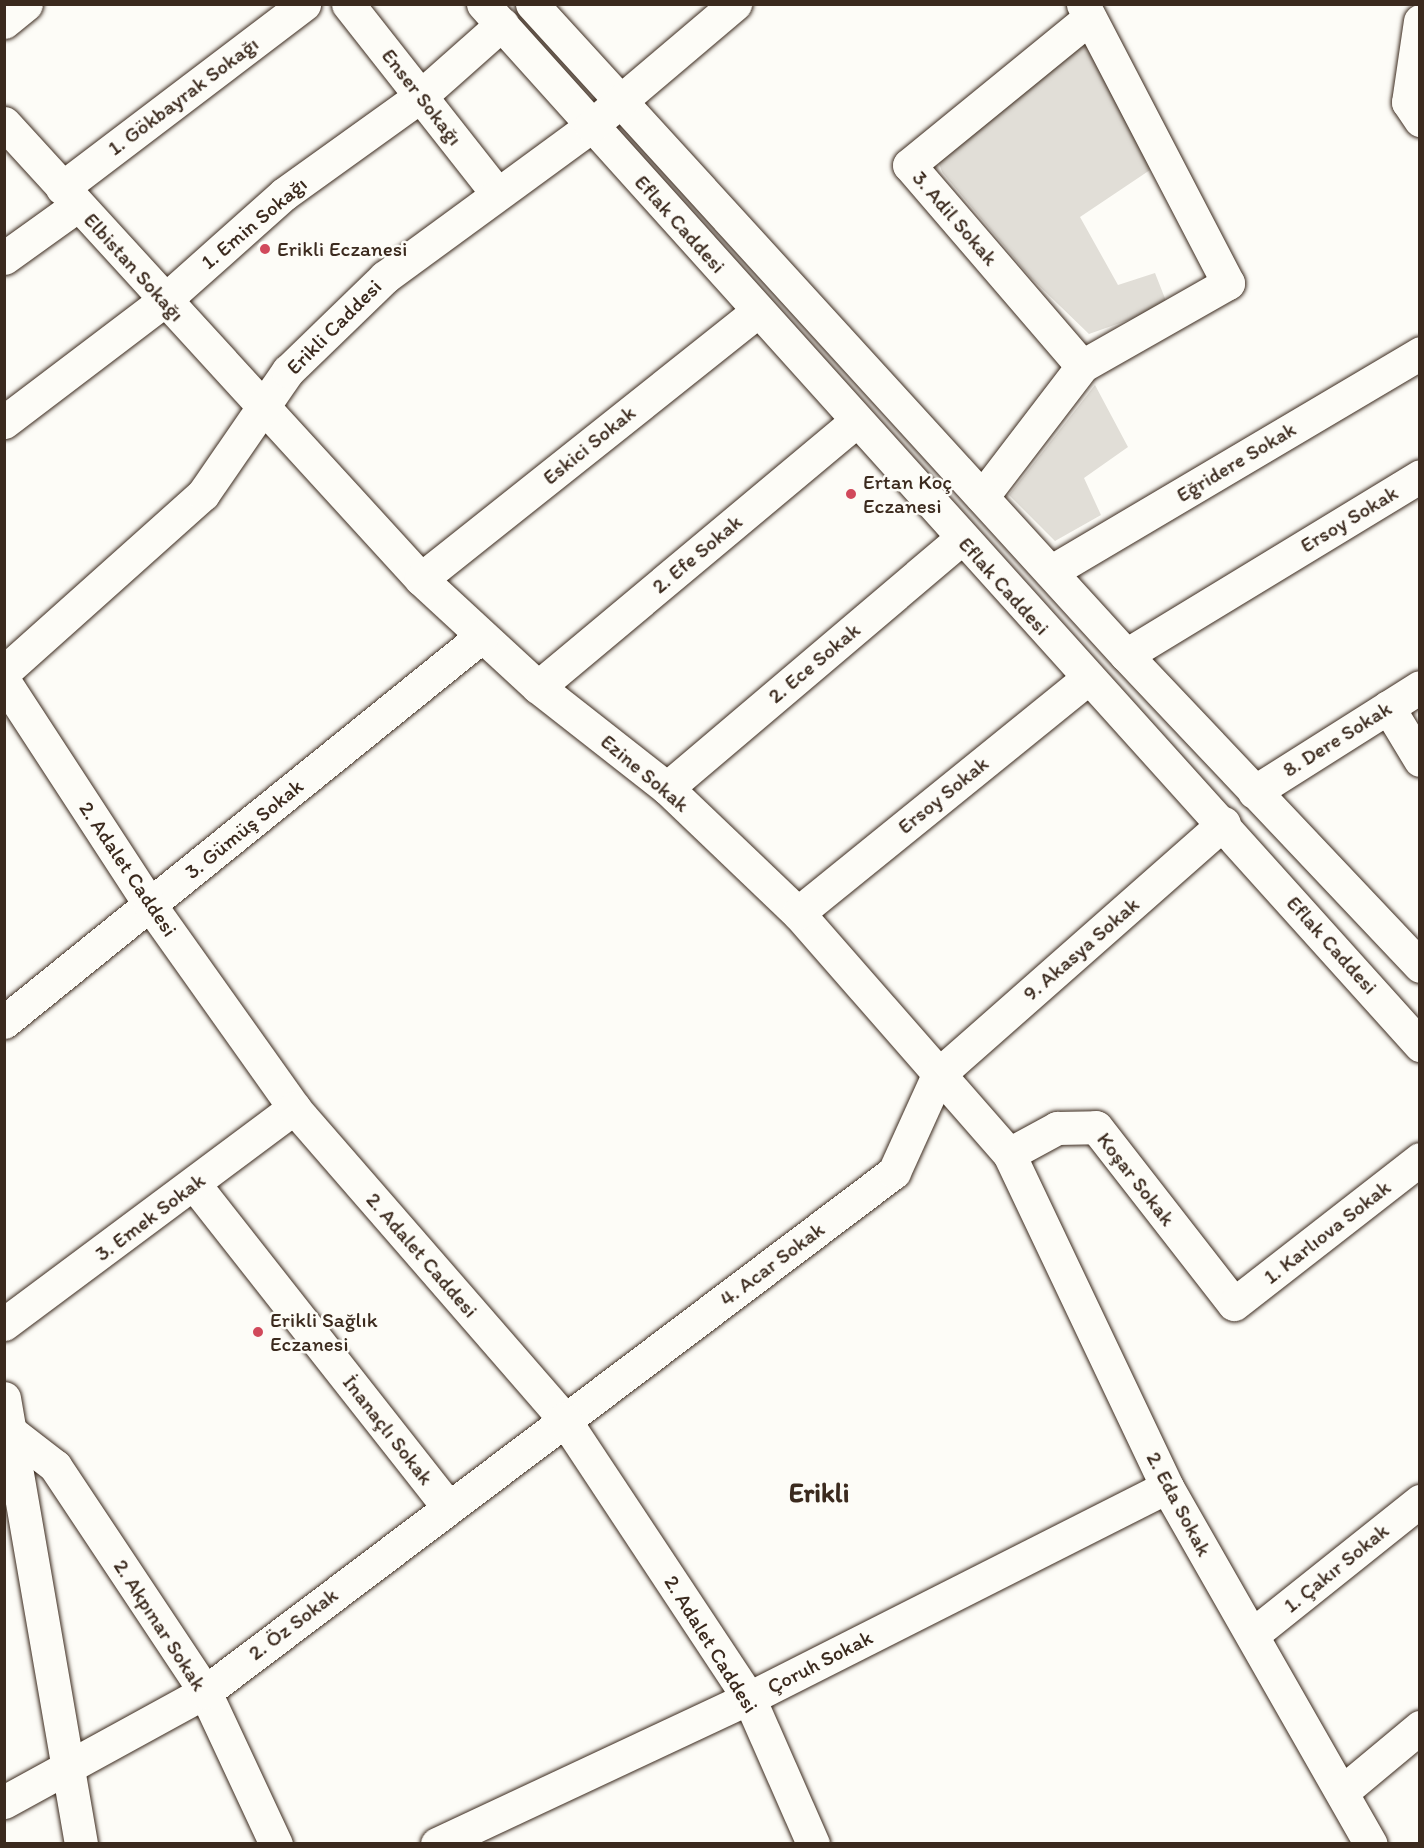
<!DOCTYPE html>
<html>
<head>
<meta charset="utf-8">
<style>
  body { margin:0 }
  #map { position:relative; width:1424px; height:1848px; overflow:hidden; background:#fdfcf7; font-family:Itim,sans-serif }
  div>[style] { position:absolute }
  .green>* { inset:0; background:#e1ded7 }
  .roads { filter:drop-shadow(0 0 2px #3b2a1e) drop-shadow(0 0 2px #3b2a1e) }
  .minor>* { height:33px; margin:-16.5px; padding:0 16.5px; transform-origin:16.5px; border-radius:16.5px; background:#fdfcf7 }
  .major>* { height:33px; margin:-16.5px; padding:0 16.5px; transform-origin:16.5px; border-radius:16.5px; background:#fdfcf7 }
  .dots>* { width:16px; height:16px; translate:-50% -50%; box-sizing:border-box; border:3px solid #fdfcf7; border-radius:50% }
  span { translate:-50% -50%; white-space:nowrap; text-align:center; line-height:1.15; -webkit-text-stroke:5px #fdfcf7; paint-order:stroke }
  .street-label { font-size:21px; color:#3b2a1e }
  .poi-label { font-size:21px; color:#3b2a1e }
  .left { translate:0 -50%; text-align:left }
  .district-label { font-size:27px; color:#3b2a1e; font-weight:700 }
  .frame { position:absolute; inset:0; border:6px solid #3b2a1e; pointer-events:none }
</style>
</head>
<body>
<div id="map">
  <div class="green">
    <div style="clip-path:polygon(1094px 46px,1153px 168px,1080px 217px,1118px 285px,1155px 273px,1168px 306px,1089px 334px,1031px 278px,942px 172px,936px 155px,1069px 47px)"></div>
    <div style="clip-path:polygon(1095px 385px,1128px 447px,1084px 478px,1101px 515px,1055px 541px,1009px 495px)"></div>
  </div>
  <div class="roads">
    <div class="minor">
      <div style="left:348px;top:4px;width:238px;rotate:51.8deg"></div>
      <div style="left:1420px;top:21px;width:82px;rotate:98.4deg"></div>
      <div style="left:1408px;top:102px;width:22px;rotate:56deg"></div>
      <div style="left:4px;top:22px;width:28px;rotate:-39deg"></div>
      <div style="left:4px;top:123px;width:618px;rotate:47.56deg"></div>
      <div style="left:421px;top:579px;width:159px;rotate:42.7deg"></div>
      <div style="left:538px;top:687px;width:164px;rotate:38.1deg"></div>
      <div style="left:667px;top:788px;width:181px;rotate:43.7deg"></div>
      <div style="left:798px;top:913px;width:320px;rotate:48.8deg"></div>
      <div style="left:1009px;top:1154px;width:369px;rotate:64.6deg"></div>
      <div style="left:1167px;top:1487px;width:411px;rotate:60.3deg"></div>
      <div style="left:62px;top:188px;width:304px;rotate:-37.2deg"></div>
      <div style="left:4px;top:258px;width:91px;rotate:-35.6deg"></div>
      <div style="left:1082px;top:366px;width:265px;rotate:-130.7deg"></div>
      <div style="left:909px;top:165px;width:232px;rotate:-39.2deg"></div>
      <div style="left:4px;top:422px;width:202px;rotate:-37.2deg"></div>
      <div style="left:165px;top:300px;width:159px;rotate:-41.7deg"></div>
      <div style="left:284px;top:194px;width:170px;rotate:-35.7deg"></div>
      <div style="left:422px;top:95px;width:107px;rotate:-41.6deg"></div>
      <div style="left:982px;top:497px;width:165px;rotate:-52.6deg"></div>
      <div style="left:1082px;top:366px;width:168px;rotate:-29.6deg"></div>
      <div style="left:1228px;top:283px;width:314px;rotate:-117.5deg"></div>
      <div style="left:1052px;top:571px;width:428px;rotate:-30.6deg"></div>
      <div style="left:421px;top:579px;width:431px;rotate:-38.5deg"></div>
      <div style="left:1126px;top:655px;width:344px;rotate:-31.3deg"></div>
      <div style="left:538px;top:687px;width:415px;rotate:-39.9deg"></div>
      <div style="left:1388px;top:707px;width:62px;rotate:58.9deg"></div>
      <div style="left:667px;top:788px;width:385px;rotate:-40.3deg"></div>
      <div style="left:1254px;top:792px;width:196px;rotate:-32.3deg"></div>
      <div style="left:798px;top:913px;width:373px;rotate:-39deg"></div>
      <div style="left:4px;top:1022px;width:614px;rotate:-38.92deg"></div>
      <div style="left:1009px;top:1154px;width:55px;rotate:-28.4deg"></div>
      <div style="left:1057px;top:1128px;width:39px;rotate:-1deg"></div>
      <div style="left:1096px;top:1127px;width:224px;rotate:52.1deg"></div>
      <div style="left:1234px;top:1304px;width:236px;rotate:-37.9deg"></div>
      <div style="left:194px;top:1184px;width:411px;rotate:51.8deg"></div>
      <div style="left:4px;top:1324px;width:362px;rotate:-36.7deg"></div>
      <div style="left:4px;top:1398px;width:453px;rotate:80.2deg"></div>
      <div style="left:4px;top:1435px;width:8px;rotate:-23deg"></div>
      <div style="left:11px;top:1432px;width:56px;rotate:37.7deg"></div>
      <div style="left:55px;top:1466px;width:271px;rotate:56.4deg"></div>
      <div style="left:205px;top:1692px;width:168px;rotate:65deg"></div>
      <div style="left:1252px;top:1635px;width:215px;rotate:-38.6deg"></div>
      <div style="left:1342px;top:1792px;width:102px;rotate:-39.8deg"></div>
      <div style="left:4px;top:1802px;width:229px;rotate:-28.7deg"></div>
      <div style="left:205px;top:1692px;width:863px;rotate:-37.04deg"></div>
      <div style="left:894px;top:1172px;width:107px;rotate:-65.6deg"></div>
      <div style="left:938px;top:1075px;width:381px;rotate:-41.4deg"></div>
      <div style="left:437px;top:1844px;width:344px;rotate:-25.1deg"></div>
      <div style="left:749px;top:1698px;width:468px;rotate:-26.8deg"></div>
    </div>
    <div class="major">
      <div style="left:483px;top:4px;width:1401px;rotate:48.01deg"></div>
      <div style="left:532px;top:4px;width:881px;rotate:47.62deg"></div>
      <div style="left:1126px;top:655px;width:428px;rotate:46.6deg"></div>
      <div style="left:4px;top:672px;width:267px;rotate:-41.8deg"></div>
      <div style="left:203px;top:494px;width:150px;rotate:-55.4deg"></div>
      <div style="left:288px;top:371px;width:135px;rotate:-44.1deg"></div>
      <div style="left:385px;top:277px;width:255px;rotate:-36.2deg"></div>
      <div style="left:591px;top:126px;width:189px;rotate:-40.3deg"></div>
      <div style="left:4px;top:681px;width:267px;rotate:56.9deg"></div>
      <div style="left:150px;top:905px;width:249px;rotate:54.6deg"></div>
      <div style="left:294px;top:1108px;width:412px;rotate:49deg"></div>
      <div style="left:564px;top:1419px;width:335px;rotate:56.5deg"></div>
      <div style="left:749px;top:1698px;width:159px;rotate:66.3deg"></div>
    </div>
  </div>
  <div class="dots">
    <div style="left:265px;top:249px;background:#d1495b"></div>
    <div style="left:851px;top:494px;background:#d1495b"></div>
    <div style="left:258px;top:1332px;background:#d1495b"></div>
  </div>
  <div class="street-label">
    <span style="left:183px;top:96px;rotate:-37deg">1. Gökbayrak Sokağı</span>
    <span style="left:422px;top:97px;rotate:52deg">Enser Sokağı</span>
    <span style="left:955px;top:218px;rotate:49deg">3. Adil Sokak</span>
    <span style="left:254px;top:223px;rotate:-40deg">1. Emin Sokağı</span>
    <span style="left:680px;top:224px;rotate:48deg">Eflak Caddesi</span>
    <span style="left:134px;top:267px;rotate:48deg">Elbistan Sokağı</span>
    <span style="left:334px;top:327px;rotate:-45deg">Erikli Caddesi</span>
    <span style="left:589px;top:445px;rotate:-39deg">Eskici Sokak</span>
    <span style="left:1236px;top:462px;rotate:-31deg">Eğridere Sokak</span>
    <span style="left:1349px;top:519px;rotate:-31deg">Ersoy Sokak</span>
    <span style="left:697px;top:554px;rotate:-40deg">2. Efe Sokak</span>
    <span style="left:1004px;top:586px;rotate:48deg">Eflak Caddesi</span>
    <span style="left:814px;top:663px;rotate:-40deg">2. Ece Sokak</span>
    <span style="left:1337px;top:739px;rotate:-32deg">8. Dere Sokak</span>
    <span style="left:645px;top:773px;rotate:40deg">Ezine Sokak</span>
    <span style="left:943px;top:795px;rotate:-39deg">Ersoy Sokak</span>
    <span style="left:244px;top:829px;rotate:-39deg">3. Gümüş Sokak</span>
    <span style="left:128px;top:869px;rotate:56deg">2. Adalet Caddesi</span>
    <span style="left:1332px;top:945px;rotate:48deg">Eflak Caddesi</span>
    <span style="left:1081px;top:949px;rotate:-41deg">9. Akasya Sokak</span>
    <span style="left:1136px;top:1179px;rotate:52deg">Koşar Sokak</span>
    <span style="left:150px;top:1217px;rotate:-37deg">3. Emek Sokak</span>
    <span style="left:1327px;top:1232px;rotate:-38deg">1. Karlıova Sokak</span>
    <span style="left:422px;top:1255px;rotate:49deg">2. Adalet Caddesi</span>
    <span style="left:772px;top:1264px;rotate:-37deg">4. Acar Sokak</span>
    <span style="left:388px;top:1430px;rotate:52deg">İnanaçlı Sokak</span>
    <span style="left:1179px;top:1504px;rotate:62deg">2. Eda Sokak</span>
    <span style="left:1336px;top:1568px;rotate:-39deg">1. Çakır Sokak</span>
    <span style="left:293px;top:1624px;rotate:-37deg">2. Öz Sokak</span>
    <span style="left:160px;top:1625px;rotate:57deg">2. Akpınar Sokak</span>
    <span style="left:711px;top:1644px;rotate:58deg">2. Adalet Caddesi</span>
    <span style="left:820px;top:1662px;rotate:-27deg">Çoruh Sokak</span>
  </div>
  <div class="poi-label">
    <span class="left" style="left:277px;top:249px">Erikli Eczanesi</span>
    <span class="left" style="left:863px;top:494px">Ertan Koç<br>Eczanesi</span>
    <span class="left" style="left:270px;top:1332px">Erikli Sağlık<br>Eczanesi</span>
  </div>
  <div class="district-label">
    <span style="left:819px;top:1493px">Erikli</span>
  </div>
  <div class="frame"></div>
</div>
</body>
</html>
